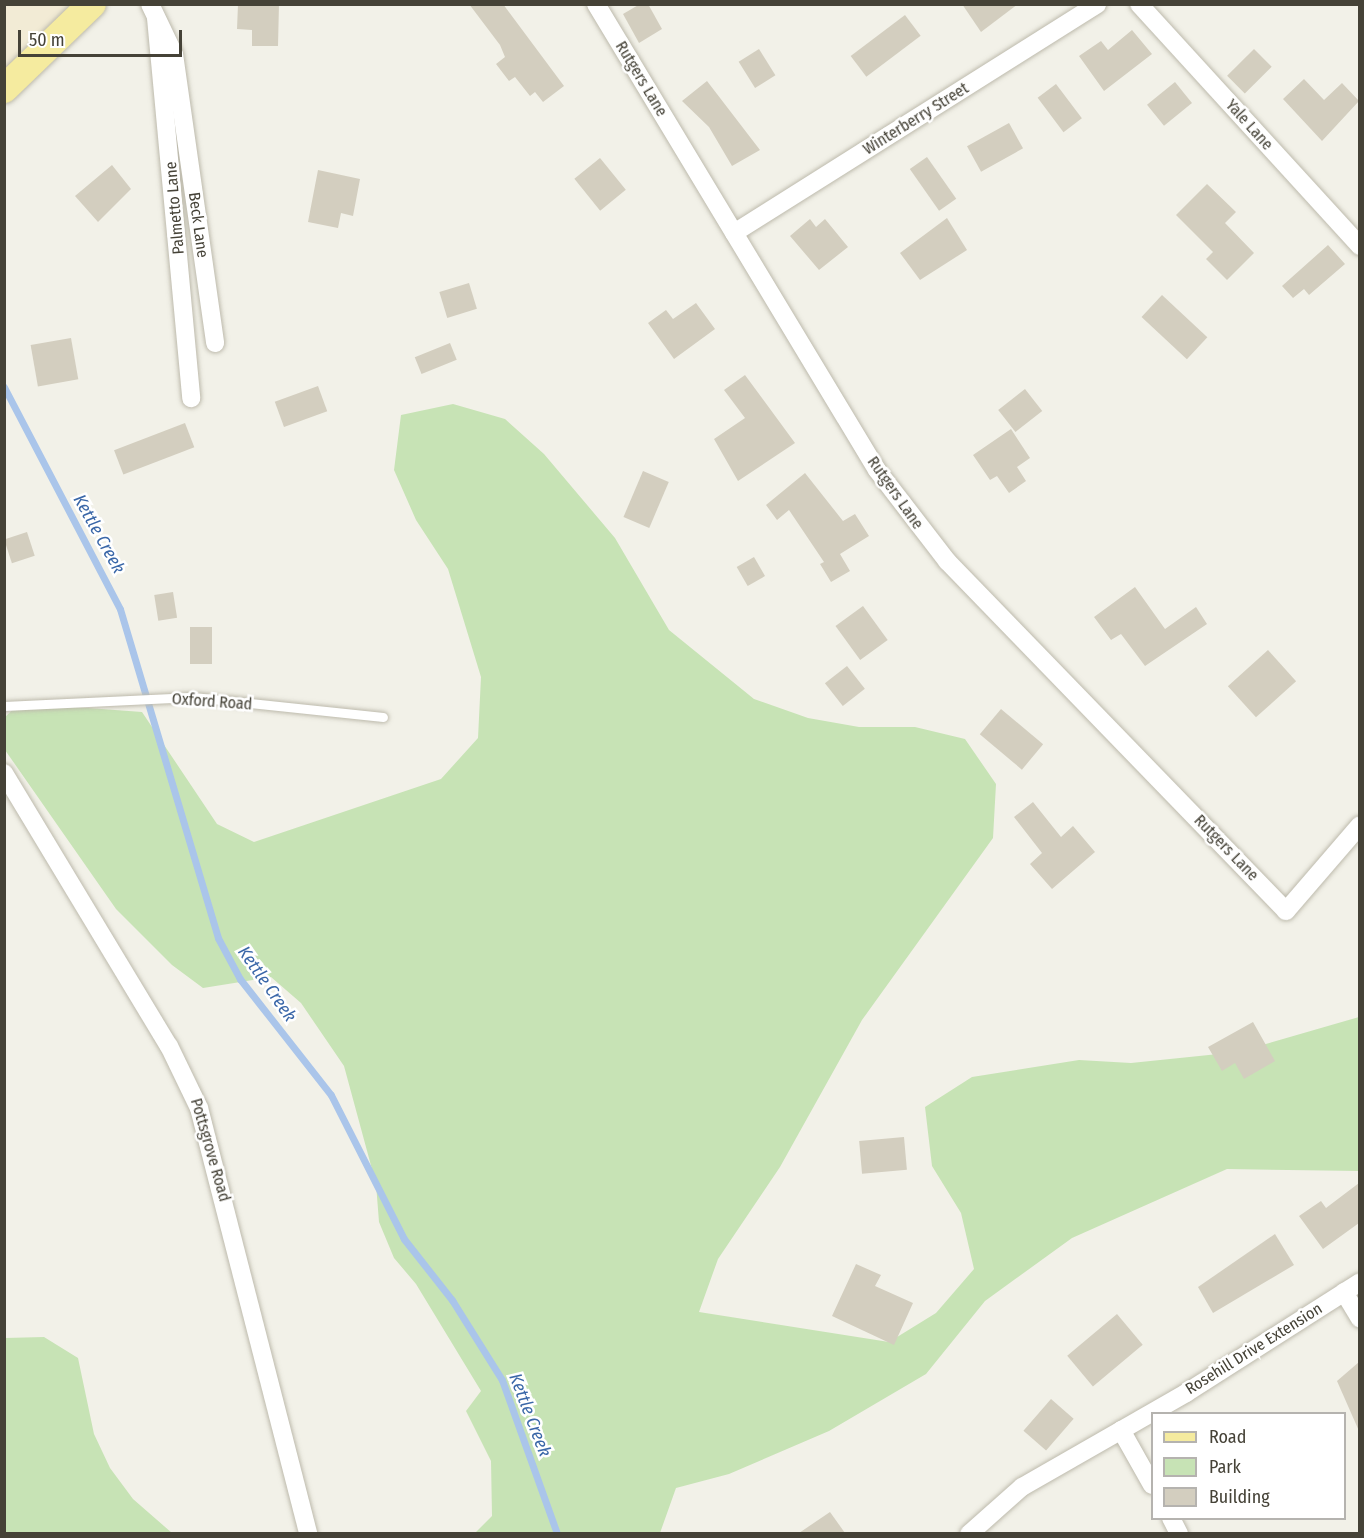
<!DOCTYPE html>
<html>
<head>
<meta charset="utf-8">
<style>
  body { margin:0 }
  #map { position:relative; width:1364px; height:1538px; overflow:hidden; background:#f2f1e8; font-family:"Fira Sans Condensed",sans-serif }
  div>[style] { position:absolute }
  .commercial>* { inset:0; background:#f2ebd5 }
  .green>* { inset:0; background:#c7e3b5 }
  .stream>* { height:7px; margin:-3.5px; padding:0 3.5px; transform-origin:3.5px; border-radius:3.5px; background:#aac5ea }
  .building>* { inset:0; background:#d3cebf; transform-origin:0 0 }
  .roads { filter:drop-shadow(0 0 2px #bdbaac) drop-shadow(0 0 2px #bdbaac) }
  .lane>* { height:9px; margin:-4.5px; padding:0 4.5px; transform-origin:4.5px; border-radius:4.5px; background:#fff }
  .street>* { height:18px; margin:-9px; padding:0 9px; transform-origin:9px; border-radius:9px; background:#fff }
  .primary>* { height:28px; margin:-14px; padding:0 14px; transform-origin:14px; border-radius:14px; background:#f5eb9f }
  span { translate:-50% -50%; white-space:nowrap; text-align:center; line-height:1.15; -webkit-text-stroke:5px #fff; paint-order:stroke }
  .street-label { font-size:16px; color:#454237 }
  .water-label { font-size:18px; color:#3a67a8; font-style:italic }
  .frame { position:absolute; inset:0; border:6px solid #454237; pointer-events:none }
  .legend { position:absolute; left:1151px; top:1412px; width:195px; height:108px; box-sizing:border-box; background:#fff; border:2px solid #b5b3af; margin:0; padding:8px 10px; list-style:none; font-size:18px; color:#454237 }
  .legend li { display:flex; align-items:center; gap:12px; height:30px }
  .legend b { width:30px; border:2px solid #b5b3af }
  .scale { position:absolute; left:18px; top:30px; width:164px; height:27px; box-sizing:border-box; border:3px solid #454237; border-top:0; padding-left:8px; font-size:18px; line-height:21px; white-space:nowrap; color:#454237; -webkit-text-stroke:4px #fff; paint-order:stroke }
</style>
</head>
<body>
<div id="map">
  <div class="commercial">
    <div style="clip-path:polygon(5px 5px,87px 5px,5px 87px)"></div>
  </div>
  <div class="green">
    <div style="clip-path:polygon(453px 404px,505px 419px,544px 454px,615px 538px,669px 630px,754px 699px,808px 718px,859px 727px,915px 727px,965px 739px,996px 784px,993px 838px,862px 1020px,780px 1167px,718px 1259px,699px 1312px,889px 1342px,936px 1313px,974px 1269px,961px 1213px,932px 1166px,925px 1107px,972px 1077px,1079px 1060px,1131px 1063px,1238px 1052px,1359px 1017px,1359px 1171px,1227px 1169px,1072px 1238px,985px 1301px,926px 1374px,829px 1431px,729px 1474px,676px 1488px,660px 1533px,475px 1533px,492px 1516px,491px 1461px,466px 1411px,481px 1391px,416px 1284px,394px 1258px,379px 1222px,376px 1184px,344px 1066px,301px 1003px,271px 977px,203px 988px,172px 965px,116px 909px,5px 750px,5px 717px,20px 703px,142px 712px,217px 824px,254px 842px,441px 779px,478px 738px,481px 677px,448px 569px,416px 520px,394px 470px,401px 415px)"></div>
    <div style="clip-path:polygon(44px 1337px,78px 1358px,94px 1434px,110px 1468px,133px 1499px,172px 1533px,5px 1533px,5px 1338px)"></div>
  </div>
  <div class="stream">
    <div style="left:4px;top:387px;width:250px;rotate:62.4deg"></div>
    <div style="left:120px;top:609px;width:343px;rotate:73.4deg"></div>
    <div style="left:218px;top:938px;width:47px;rotate:61.8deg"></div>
    <div style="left:240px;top:979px;width:147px;rotate:51.9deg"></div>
    <div style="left:331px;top:1095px;width:161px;rotate:63.1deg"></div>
    <div style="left:404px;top:1239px;width:78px;rotate:51.8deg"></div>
    <div style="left:452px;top:1300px;width:94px;rotate:58deg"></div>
    <div style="left:502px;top:1380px;width:164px;rotate:70.3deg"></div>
  </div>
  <div class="building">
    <div style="clip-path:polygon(238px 4px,279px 4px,278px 46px,252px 46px,252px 30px,237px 29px)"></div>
    <div style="clip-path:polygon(469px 4px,503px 4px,564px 86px,543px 102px,535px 92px,530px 96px,515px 77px,509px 81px,496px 64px,505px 57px,500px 45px)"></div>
    <div style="clip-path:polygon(640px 4px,648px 4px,662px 29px,639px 43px,623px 14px)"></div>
    <div style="clip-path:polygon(962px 4px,1018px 4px,981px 32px)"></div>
    <div style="left:905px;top:15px;width:26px;height:68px;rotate:53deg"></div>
    <div style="clip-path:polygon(1132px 30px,1152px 54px,1104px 91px,1079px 56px,1101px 41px,1108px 50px)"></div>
    <div style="left:759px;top:49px;width:31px;height:24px;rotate:58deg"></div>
    <div style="left:1254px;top:49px;width:25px;height:38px;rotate:45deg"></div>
    <div style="clip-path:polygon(1304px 79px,1324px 100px,1342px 83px,1359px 101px,1322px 141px,1283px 99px)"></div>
    <div style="clip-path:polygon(707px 81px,760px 150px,732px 166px,709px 127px,682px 101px)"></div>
    <div style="left:1175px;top:82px;width:27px;height:36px;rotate:51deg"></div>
    <div style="left:1056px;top:84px;width:43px;height:23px;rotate:53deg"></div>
    <div style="left:1009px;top:123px;width:29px;height:48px;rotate:61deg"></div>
    <div style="left:927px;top:157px;width:51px;height:21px;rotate:55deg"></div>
    <div style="left:600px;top:158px;width:41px;height:33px;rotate:51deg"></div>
    <div style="clip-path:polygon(112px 165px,131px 189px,98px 222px,75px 196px)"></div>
    <div style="clip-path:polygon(318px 170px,360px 179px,353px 216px,341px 213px,338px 228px,308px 222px)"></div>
    <div style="clip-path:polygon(1207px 184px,1236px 212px,1225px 223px,1254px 253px,1227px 280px,1206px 259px,1213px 252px,1176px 215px)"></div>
    <div style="clip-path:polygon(947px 218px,967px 250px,920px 280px,900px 253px)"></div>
    <div style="clip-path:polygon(810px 219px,816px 227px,825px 219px,848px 247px,819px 270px,790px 236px)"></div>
    <div style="clip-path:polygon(1328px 245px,1345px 264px,1309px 295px,1304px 289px,1293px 298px,1282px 286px)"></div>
    <div style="left:469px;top:283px;width:27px;height:31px;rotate:73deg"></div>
    <div style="left:1162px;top:295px;width:62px;height:30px;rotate:43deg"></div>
    <div style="clip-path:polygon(696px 303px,715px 329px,674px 359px,648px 323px,666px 310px,673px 319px)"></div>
    <div style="left:71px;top:338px;width:42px;height:41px;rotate:80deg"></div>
    <div style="left:450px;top:343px;width:18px;height:38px;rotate:68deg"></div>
    <div style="clip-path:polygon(745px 375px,795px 443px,738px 481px,714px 439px,745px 418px,724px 390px)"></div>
    <div style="left:318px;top:386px;width:27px;height:46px;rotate:70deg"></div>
    <div style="left:1025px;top:389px;width:28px;height:34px;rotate:52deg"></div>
    <div style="left:185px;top:423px;width:26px;height:76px;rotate:69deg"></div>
    <div style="clip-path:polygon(1011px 429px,1030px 458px,1017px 467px,1026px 481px,1009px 493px,997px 476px,990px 480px,973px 455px)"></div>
    <div style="left:643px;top:471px;width:28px;height:50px;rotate:23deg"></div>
    <div style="clip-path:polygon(805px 473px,843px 521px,855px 514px,869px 536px,840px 554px,850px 571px,831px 582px,820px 564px,824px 562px,789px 510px,777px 520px,766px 505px)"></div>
    <div style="left:27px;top:532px;width:25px;height:24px;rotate:72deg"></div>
    <div style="left:754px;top:557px;width:22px;height:20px;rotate:60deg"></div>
    <div style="clip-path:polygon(1135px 587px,1165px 629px,1196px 607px,1207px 624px,1145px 666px,1121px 634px,1111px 640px,1094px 617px)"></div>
    <div style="left:173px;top:592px;width:26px;height:19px;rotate:81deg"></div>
    <div style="left:863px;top:606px;width:42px;height:34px;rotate:54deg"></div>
    <div style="left:190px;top:627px;width:22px;height:37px"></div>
    <div style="left:1268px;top:650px;width:42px;height:54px;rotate:48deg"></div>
    <div style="left:847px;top:666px;width:29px;height:28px;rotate:52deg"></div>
    <div style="left:1001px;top:709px;width:55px;height:33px;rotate:40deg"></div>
    <div style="clip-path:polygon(1033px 802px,1061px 837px,1073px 826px,1095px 852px,1052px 889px,1030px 864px,1042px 853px,1014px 817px)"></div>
    <div style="clip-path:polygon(1253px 1022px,1275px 1061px,1244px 1079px,1235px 1063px,1222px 1071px,1208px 1047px)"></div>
    <div style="left:904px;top:1137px;width:33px;height:45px;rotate:85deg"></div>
    <div style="clip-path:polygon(1359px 1183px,1359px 1223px,1323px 1249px,1299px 1216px,1321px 1201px,1326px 1208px)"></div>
    <div style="clip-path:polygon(1275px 1234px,1294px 1265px,1213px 1313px,1198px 1287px)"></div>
    <div style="clip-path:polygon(856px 1264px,881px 1275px,875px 1286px,913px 1303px,894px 1345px,832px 1316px)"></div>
    <div style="left:1117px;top:1314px;width:40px;height:65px;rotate:50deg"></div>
    <div style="clip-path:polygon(1359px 1362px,1359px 1431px,1337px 1381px)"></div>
    <div style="left:1051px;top:1399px;width:30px;height:42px;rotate:41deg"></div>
    <div style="clip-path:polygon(830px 1512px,845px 1533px,799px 1533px)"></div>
  </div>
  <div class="roads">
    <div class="lane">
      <div style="left:4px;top:706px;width:189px;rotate:-2.7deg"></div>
      <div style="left:193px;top:697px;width:191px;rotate:6deg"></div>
    </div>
    <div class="street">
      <div style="left:150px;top:4px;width:55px;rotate:64.4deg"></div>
      <div style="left:174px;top:54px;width:292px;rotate:81.9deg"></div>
      <div style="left:596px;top:4px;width:544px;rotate:58.91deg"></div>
      <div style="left:877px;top:470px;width:115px;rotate:52.4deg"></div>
      <div style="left:947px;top:561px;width:487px;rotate:45.9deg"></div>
      <div style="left:1286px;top:911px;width:113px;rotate:-49.3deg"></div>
      <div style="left:1139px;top:4px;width:328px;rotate:47.6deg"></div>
      <div style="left:156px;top:18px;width:382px;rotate:84.7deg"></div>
      <div style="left:734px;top:233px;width:429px;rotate:-32.2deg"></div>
      <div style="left:4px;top:773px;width:319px;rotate:58.9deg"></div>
      <div style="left:169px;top:1046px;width:69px;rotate:64.2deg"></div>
      <div style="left:199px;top:1108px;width:440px;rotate:75.6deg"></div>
      <div style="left:1344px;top:1292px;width:31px;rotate:59deg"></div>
      <div style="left:1121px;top:1430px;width:63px;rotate:60.6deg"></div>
      <div style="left:1171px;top:1518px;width:18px;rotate:63deg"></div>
      <div style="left:969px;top:1534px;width:71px;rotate:-41.6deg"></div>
      <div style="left:1022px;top:1487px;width:189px;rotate:-29.8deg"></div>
      <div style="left:1186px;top:1393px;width:206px;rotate:-32.5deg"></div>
    </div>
    <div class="primary">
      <div style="left:4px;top:89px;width:122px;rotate:-44deg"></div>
    </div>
  </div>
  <div class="street-label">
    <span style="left:641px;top:79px;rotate:59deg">Rutgers Lane</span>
    <span style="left:916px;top:119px;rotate:-32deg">Winterberry Street</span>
    <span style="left:1249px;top:125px;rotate:48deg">Yale Lane</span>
    <span style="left:175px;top:208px;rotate:-95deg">Palmetto Lane</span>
    <span style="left:198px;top:225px;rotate:82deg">Beck Lane</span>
    <span style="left:895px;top:493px;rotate:55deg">Rutgers Lane</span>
    <span style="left:212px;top:702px;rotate:4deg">Oxford Road</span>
    <span style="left:1226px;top:848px;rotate:46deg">Rutgers Lane</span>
    <span style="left:210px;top:1150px;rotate:74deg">Pottsgrove Road</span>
    <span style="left:1254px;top:1349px;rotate:-32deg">Rosehill Drive Extension</span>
  </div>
  <div class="water-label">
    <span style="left:99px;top:534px;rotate:61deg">Kettle Creek</span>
    <span style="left:267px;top:984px;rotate:55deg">Kettle Creek</span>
    <span style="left:530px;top:1415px;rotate:69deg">Kettle Creek</span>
  </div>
  <div class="frame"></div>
  <ul class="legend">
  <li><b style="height:8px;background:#f5eb9f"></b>Road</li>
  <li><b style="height:16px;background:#c7e3b5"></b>Park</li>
  <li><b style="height:16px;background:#d3cebf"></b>Building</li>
  </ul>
  <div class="scale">50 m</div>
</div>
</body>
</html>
